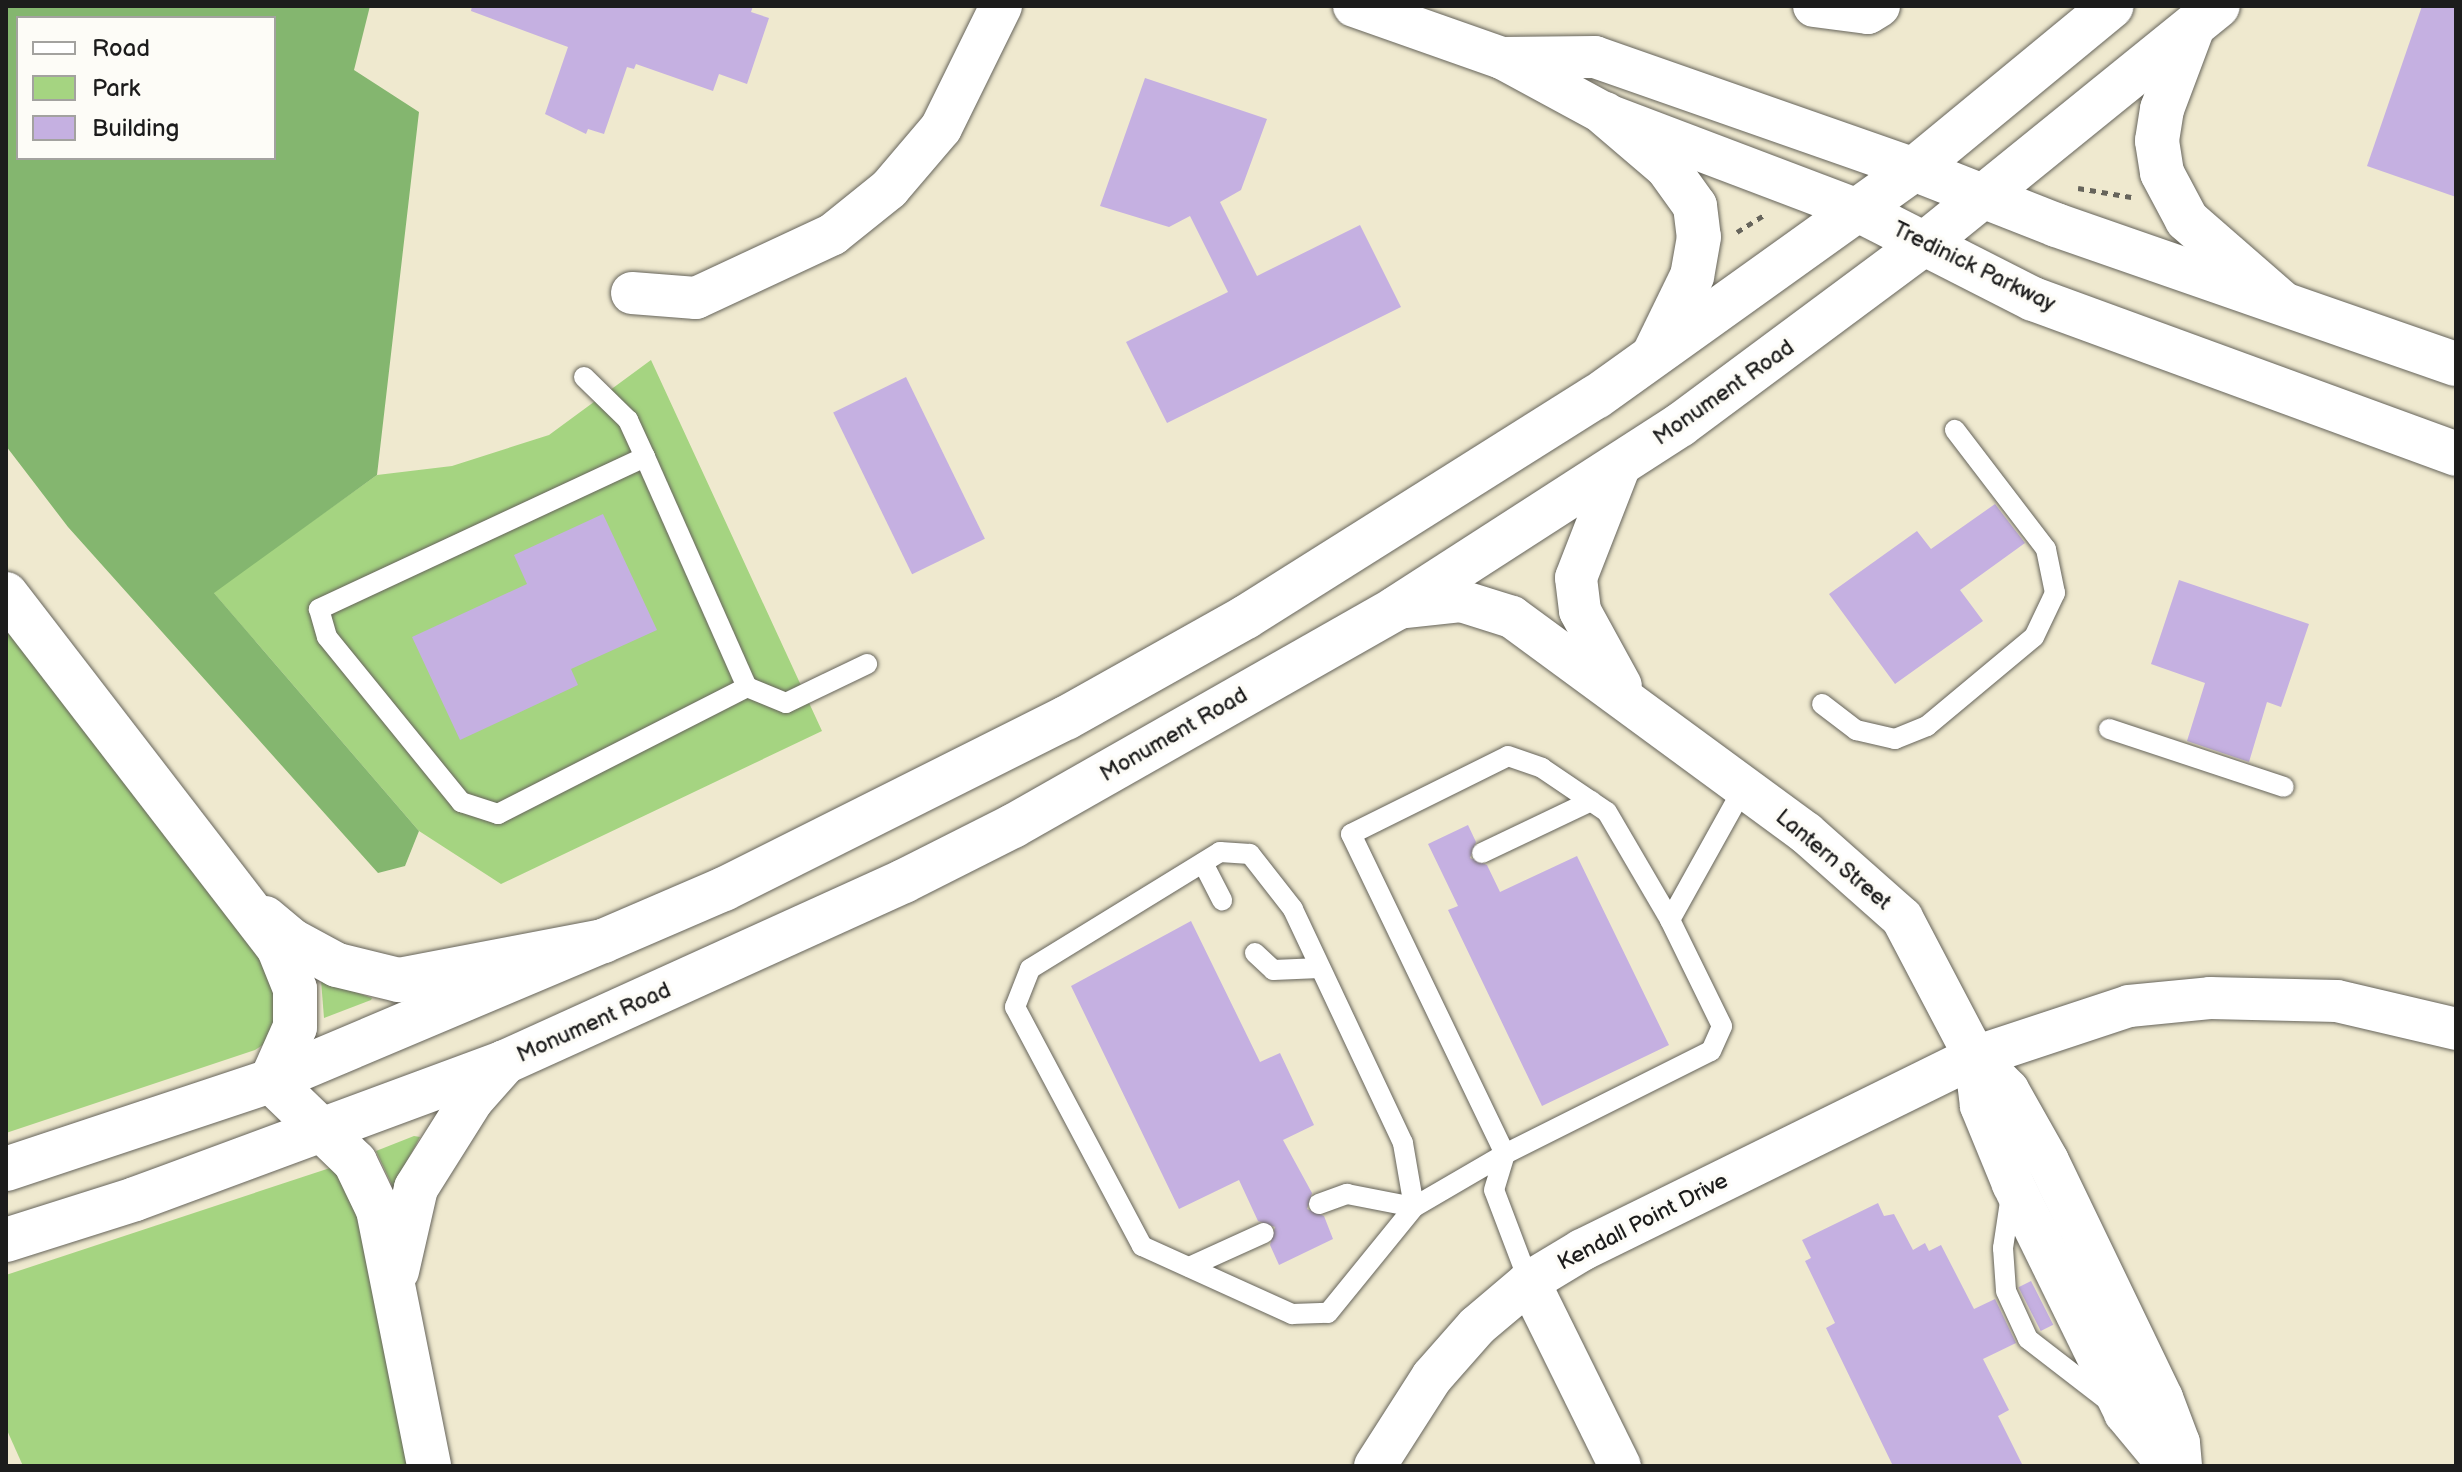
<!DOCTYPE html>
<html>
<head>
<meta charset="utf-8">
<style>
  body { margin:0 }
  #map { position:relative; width:2462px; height:1472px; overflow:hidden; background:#efe9cf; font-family:"Balsamiq Sans",sans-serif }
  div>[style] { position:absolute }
  .green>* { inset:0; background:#a5d481 }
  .forest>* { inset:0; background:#84b66f }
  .building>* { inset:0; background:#c5b0e1; transform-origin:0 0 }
  .path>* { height:5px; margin-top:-2.5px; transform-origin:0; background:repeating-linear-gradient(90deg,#66645b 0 6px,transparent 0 12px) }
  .roads { filter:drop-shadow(0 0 2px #66645b) drop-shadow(0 0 2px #66645b) }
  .service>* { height:20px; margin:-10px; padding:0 10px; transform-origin:10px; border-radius:10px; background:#fff }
  .minor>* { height:42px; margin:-21px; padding:0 21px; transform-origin:21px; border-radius:21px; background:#fff }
  .tertiary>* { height:44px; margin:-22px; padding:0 22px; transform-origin:22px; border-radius:22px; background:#fff }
  .secondary>* { height:44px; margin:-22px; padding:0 22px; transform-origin:22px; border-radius:22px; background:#fff }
  .motorway>* { height:44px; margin:-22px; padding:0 22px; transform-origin:22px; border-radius:22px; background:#fff }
  span { translate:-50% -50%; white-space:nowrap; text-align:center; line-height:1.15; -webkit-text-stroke:7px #fdfcf7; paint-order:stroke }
  .street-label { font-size:22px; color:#1c1c1c }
  .frame { position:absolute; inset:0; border:8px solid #1c1c1c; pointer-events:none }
  .legend { position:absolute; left:16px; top:16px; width:260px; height:144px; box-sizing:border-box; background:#fdfcf7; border:2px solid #a3a29f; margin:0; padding:10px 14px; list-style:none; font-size:24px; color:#1c1c1c }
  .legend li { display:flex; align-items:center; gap:16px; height:40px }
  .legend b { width:40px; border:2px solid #a3a29f }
</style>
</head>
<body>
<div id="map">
  <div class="green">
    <div style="clip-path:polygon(651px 360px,822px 731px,501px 884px,419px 831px,213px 592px,377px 475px,452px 466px,549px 435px)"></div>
    <div style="clip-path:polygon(6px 617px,266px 960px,279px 1010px,269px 1041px,255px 1050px,6px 1133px)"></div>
    <div style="clip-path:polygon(321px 980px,372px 998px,371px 1000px,324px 1018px)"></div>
    <div style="clip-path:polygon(414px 1136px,420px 1137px,393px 1187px,376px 1151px)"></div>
    <div style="clip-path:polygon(333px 1167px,353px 1193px,417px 1466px,23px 1466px,6px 1428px,6px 1275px)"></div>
  </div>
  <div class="forest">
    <div style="clip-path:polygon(evenodd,6px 6px,370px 6px,354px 70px,419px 112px,377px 475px,214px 593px,419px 831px,405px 866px,378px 873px,68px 527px,6px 446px,6px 6px,18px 18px,274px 18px,274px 158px,18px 158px,18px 18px)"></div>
  </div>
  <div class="building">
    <div style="clip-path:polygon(472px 6px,753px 6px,751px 12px,769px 18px,747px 84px,719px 74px,713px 91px,636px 64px,634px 69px,627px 67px,604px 134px,588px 129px,586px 134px,545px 114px,568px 47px,471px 11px)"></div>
    <div style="clip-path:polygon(2422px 6px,2456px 6px,2456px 197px,2367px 166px)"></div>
    <div style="clip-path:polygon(1145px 78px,1267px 119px,1241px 190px,1220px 202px,1257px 276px,1360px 225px,1401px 307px,1167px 423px,1126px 342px,1228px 292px,1190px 216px,1169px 227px,1100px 206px)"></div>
    <div style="left:906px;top:377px;width:180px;height:81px;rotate:64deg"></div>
    <div style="clip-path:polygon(1995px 504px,2025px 543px,1960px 590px,1983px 621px,1895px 684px,1829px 594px,1917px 531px,1931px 549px)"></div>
    <div style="clip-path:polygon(603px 514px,657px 630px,571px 669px,578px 685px,460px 740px,412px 637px,527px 584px,514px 555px)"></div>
    <div style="clip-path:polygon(2179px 580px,2309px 624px,2281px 707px,2267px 702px,2249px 762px,2187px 741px,2205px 683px,2151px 664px)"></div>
    <div style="clip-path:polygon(1468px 825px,1476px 842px,1470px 858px,1487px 865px,1500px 892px,1577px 856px,1669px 1045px,1542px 1106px,1448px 910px,1458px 906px,1428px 844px)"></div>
    <div style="clip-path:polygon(1191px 921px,1260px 1062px,1280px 1053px,1314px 1125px,1283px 1140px,1312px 1193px,1307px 1209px,1324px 1216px,1333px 1239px,1279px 1265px,1270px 1245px,1275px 1227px,1258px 1221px,1239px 1180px,1179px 1209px,1071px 986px)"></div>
    <div style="clip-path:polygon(1878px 1203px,1884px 1216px,1894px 1214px,1913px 1250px,1925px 1243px,1929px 1251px,1941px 1245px,1974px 1309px,1995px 1299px,2016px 1343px,1983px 1359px,2009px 1410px,1998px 1416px,2023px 1466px,1893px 1466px,1826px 1328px,1835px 1323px,1805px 1261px,1811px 1258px,1802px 1240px)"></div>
    <div style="left:2031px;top:1281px;width:49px;height:14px;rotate:63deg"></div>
  </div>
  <div class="path">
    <div style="left:2078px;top:188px;width:54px;rotate:9.6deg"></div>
    <div style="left:1737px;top:232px;width:34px;rotate:-32deg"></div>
  </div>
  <div class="roads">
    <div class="service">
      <div style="left:584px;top:377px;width:62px;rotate:44.3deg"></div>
      <div style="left:628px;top:420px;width:41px;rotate:65.3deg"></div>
      <div style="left:645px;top:457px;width:360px;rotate:155deg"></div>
      <div style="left:319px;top:609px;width:29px;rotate:74deg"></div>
      <div style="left:327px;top:637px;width:213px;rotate:50.9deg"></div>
      <div style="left:461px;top:802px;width:39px;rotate:18deg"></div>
      <div style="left:498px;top:814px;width:280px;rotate:-27deg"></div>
      <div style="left:747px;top:687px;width:42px;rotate:22.3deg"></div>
      <div style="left:786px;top:703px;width:90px;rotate:-25.7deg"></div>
      <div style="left:645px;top:457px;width:252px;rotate:66.1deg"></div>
      <div style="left:1822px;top:704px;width:43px;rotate:37.4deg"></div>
      <div style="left:1856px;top:730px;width:40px;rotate:13deg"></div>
      <div style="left:1895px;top:739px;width:35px;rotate:-22deg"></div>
      <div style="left:1927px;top:726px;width:139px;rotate:-39.8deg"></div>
      <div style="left:2034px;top:637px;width:49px;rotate:-64.5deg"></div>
      <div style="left:2055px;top:593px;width:45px;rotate:-101.6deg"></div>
      <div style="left:2046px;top:549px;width:150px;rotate:-127.4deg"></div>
      <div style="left:2109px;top:729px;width:184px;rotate:18.3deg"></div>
      <div style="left:1482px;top:853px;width:121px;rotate:-25.5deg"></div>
      <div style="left:1203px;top:863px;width:42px;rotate:62.8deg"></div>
      <div style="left:1255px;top:953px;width:25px;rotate:43deg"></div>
      <div style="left:1273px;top:970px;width:47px;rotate:-2.4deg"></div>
      <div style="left:2011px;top:1195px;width:54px;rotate:98.6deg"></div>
      <div style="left:2003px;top:1248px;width:43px;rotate:86deg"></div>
      <div style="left:2006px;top:1291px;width:53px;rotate:65.4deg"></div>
      <div style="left:2028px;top:1339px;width:106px;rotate:37.7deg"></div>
      <div style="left:1319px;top:1204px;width:30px;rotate:-20deg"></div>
      <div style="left:1347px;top:1194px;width:68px;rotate:11deg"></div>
      <div style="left:1414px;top:1207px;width:65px;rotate:-99.8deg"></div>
      <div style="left:1403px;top:1143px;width:259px;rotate:-115.2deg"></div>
      <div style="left:1293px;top:909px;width:70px;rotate:-128deg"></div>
      <div style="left:1250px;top:854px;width:30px;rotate:-176deg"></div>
      <div style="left:1220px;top:852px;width:223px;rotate:148.4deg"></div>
      <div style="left:1030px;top:969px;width:41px;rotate:111.5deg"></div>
      <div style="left:1015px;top:1007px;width:271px;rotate:62deg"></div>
      <div style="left:1142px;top:1246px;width:165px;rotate:24.4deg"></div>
      <div style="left:1292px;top:1314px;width:36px;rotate:-2deg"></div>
      <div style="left:1328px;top:1313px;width:136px;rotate:-50.9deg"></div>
      <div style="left:1414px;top:1207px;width:105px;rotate:-30.2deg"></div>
      <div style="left:1505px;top:1154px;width:355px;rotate:-115.7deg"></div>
      <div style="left:1351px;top:834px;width:175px;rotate:-26.4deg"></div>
      <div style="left:1508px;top:756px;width:36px;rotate:19deg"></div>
      <div style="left:1542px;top:768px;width:78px;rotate:34.1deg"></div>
      <div style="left:1607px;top:812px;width:125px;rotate:59.7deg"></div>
      <div style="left:1189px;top:1267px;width:82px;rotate:-24.4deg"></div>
      <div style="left:1529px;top:1282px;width:98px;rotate:-110.8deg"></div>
      <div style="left:1494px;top:1190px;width:38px;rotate:-73deg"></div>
      <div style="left:1505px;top:1154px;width:230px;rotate:-26.6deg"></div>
      <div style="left:1711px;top:1051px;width:27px;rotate:-66deg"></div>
      <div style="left:1722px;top:1026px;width:118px;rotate:-116.1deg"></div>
      <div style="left:1670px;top:920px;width:150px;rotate:-60.9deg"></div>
    </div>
    <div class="minor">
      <div style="left:1354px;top:6px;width:157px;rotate:19.4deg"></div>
      <div style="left:1502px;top:58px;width:117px;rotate:28.5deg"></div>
      <div style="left:1605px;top:114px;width:271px;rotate:20.8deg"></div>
      <div style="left:1814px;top:6px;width:54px;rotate:7.4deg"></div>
      <div style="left:1868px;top:13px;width:13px;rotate:-32deg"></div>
      <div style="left:1502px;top:58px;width:93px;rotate:-0.6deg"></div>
      <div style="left:1595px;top:57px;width:338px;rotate:19.3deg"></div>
      <div style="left:632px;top:293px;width:64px;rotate:4.5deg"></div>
      <div style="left:696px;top:298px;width:151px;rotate:-25deg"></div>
      <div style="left:833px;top:234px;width:72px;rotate:-38.8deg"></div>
      <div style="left:889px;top:189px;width:80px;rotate:-49.6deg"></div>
      <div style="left:941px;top:128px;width:136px;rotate:-63.8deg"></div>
      <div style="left:1620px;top:465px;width:121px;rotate:111.3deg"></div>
      <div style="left:1576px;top:578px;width:33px;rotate:83deg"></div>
      <div style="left:1580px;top:611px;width:85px;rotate:61.3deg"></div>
      <div style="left:1396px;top:608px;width:65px;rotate:-6.1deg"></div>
      <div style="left:1461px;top:601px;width:53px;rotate:17.4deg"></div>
      <div style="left:1512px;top:617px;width:365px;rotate:36.3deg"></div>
      <div style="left:1806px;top:833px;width:128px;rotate:41.5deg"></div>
      <div style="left:1902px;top:918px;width:157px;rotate:62.3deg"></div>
      <div style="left:1975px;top:1057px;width:47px;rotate:45deg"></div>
      <div style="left:2008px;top:1090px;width:81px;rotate:60.6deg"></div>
      <div style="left:2048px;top:1161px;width:263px;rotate:64.3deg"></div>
      <div style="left:2162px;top:1398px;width:48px;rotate:69.3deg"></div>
      <div style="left:2179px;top:1443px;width:23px;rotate:85deg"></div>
      <div style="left:1975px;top:1057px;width:49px;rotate:83deg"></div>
      <div style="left:1981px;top:1106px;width:84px;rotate:67.7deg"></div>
      <div style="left:2013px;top:1184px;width:255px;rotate:63.9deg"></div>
      <div style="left:2125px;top:1413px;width:69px;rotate:50.3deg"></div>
      <div style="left:1529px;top:1282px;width:205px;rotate:63.7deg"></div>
      <div style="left:1375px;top:1466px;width:106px;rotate:-57.4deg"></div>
      <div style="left:1432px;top:1377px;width:68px;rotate:-48.6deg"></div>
      <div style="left:1477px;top:1326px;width:68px;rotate:-40.2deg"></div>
      <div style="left:1529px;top:1282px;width:62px;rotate:-31.1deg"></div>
      <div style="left:1582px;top:1250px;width:438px;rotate:-26.2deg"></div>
      <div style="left:1975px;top:1057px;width:162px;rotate:-18.3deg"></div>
      <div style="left:2129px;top:1006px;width:81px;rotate:-5.6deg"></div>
      <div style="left:2210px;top:998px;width:127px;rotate:1.4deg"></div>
      <div style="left:2337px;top:1001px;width:122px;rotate:13.2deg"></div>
    </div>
    <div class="tertiary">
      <div style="left:1914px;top:169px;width:153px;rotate:21.5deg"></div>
      <div style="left:2056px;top:225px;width:423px;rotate:19.2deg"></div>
      <div style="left:1858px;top:210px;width:196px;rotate:27deg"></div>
      <div style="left:2033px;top:299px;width:451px;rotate:20.1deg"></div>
    </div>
    <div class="secondary">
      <div style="left:2191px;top:32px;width:82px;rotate:110.6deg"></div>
      <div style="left:2162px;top:109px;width:32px;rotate:99deg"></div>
      <div style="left:2157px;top:141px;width:32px;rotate:81deg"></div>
      <div style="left:2162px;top:173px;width:53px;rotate:62deg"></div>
      <div style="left:2187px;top:220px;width:125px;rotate:41.1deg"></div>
      <div style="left:1605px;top:114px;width:82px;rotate:40.5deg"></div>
      <div style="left:1667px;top:167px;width:48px;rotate:54.3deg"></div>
      <div style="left:1695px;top:206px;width:31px;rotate:83deg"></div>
      <div style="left:1699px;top:237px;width:40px;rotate:100deg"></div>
      <div style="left:1692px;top:276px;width:85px;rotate:116deg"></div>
      <div style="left:6px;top:1169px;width:279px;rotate:-18.4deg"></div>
      <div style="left:271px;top:1081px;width:360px;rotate:-22.9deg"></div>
      <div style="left:603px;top:941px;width:132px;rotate:-23.3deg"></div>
      <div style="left:724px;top:889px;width:382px;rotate:-26.6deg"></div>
      <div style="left:1066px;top:718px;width:206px;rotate:-29.3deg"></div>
      <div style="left:1246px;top:617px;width:413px;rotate:-32.2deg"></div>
      <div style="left:1596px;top:397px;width:391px;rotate:-35.6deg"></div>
      <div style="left:1914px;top:169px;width:256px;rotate:-39.5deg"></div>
      <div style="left:6px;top:1240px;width:135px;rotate:-17.6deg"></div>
      <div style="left:135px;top:1199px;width:395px;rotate:-20.3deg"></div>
      <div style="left:505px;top:1062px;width:438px;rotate:-24.4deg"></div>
      <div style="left:904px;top:881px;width:122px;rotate:-26.8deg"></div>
      <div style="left:1013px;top:826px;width:441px;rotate:-29.6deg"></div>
      <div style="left:1396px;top:608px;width:338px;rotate:-32.8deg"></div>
      <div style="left:1680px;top:425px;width:304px;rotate:-36.6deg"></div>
      <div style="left:1924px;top:244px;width:378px;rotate:-39deg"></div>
    </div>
    <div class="motorway">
      <div style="left:6px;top:594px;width:448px;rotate:52.4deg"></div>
      <div style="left:279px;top:949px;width:43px;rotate:68.2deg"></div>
      <div style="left:295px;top:989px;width:38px;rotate:90deg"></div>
      <div style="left:295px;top:1027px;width:59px;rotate:114deg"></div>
      <div style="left:271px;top:1081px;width:117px;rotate:44deg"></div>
      <div style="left:355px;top:1162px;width:53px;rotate:64.4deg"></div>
      <div style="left:378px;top:1210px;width:261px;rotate:78.7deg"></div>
      <div style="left:265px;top:918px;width:34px;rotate:40deg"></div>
      <div style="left:291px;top:940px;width:52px;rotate:28.5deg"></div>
      <div style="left:337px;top:965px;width:64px;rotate:13.6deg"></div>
      <div style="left:399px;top:980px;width:208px;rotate:-10.8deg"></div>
      <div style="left:397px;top:1271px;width:85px;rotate:-77.1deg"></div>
      <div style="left:416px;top:1188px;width:105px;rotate:-57.8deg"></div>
      <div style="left:472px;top:1099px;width:50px;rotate:-48.3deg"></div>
    </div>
  </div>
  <div class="street-label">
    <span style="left:1974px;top:267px;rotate:26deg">Tredinick Parkway</span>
    <span style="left:1724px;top:393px;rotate:-35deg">Monument Road</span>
    <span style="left:1174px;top:735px;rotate:-30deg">Monument Road</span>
    <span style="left:1833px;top:860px;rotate:40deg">Lantern Street</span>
    <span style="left:594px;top:1023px;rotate:-24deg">Monument Road</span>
    <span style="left:1643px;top:1222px;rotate:-27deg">Kendall Point Drive</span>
  </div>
  <div class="frame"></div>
  <ul class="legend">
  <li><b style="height:10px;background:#fff"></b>Road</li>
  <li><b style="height:22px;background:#a5d481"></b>Park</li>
  <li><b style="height:22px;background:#c5b0e1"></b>Building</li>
  </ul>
</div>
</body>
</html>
